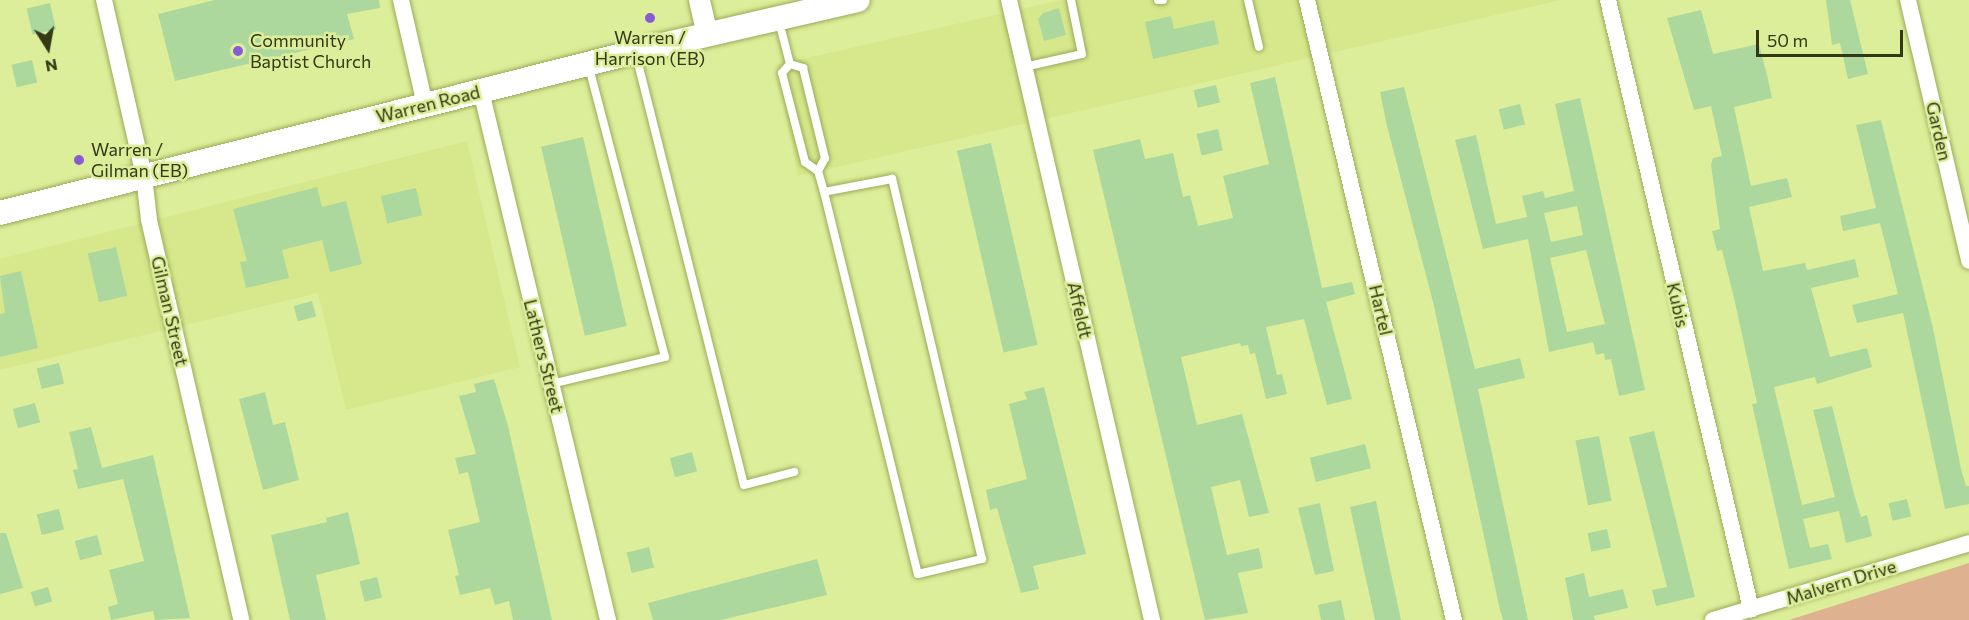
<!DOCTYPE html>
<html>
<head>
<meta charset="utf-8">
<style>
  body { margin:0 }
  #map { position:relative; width:1969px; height:620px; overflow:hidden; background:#ddee9a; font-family:Commissioner,sans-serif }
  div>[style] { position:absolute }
  .built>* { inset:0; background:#d6e88b }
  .green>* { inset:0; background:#deb190 }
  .building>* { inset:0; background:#acd89d; transform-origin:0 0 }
  .roads { filter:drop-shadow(0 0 2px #9baa59) drop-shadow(0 0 2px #9baa59) }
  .service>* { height:8px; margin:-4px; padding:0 4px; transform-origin:4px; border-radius:4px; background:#fff }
  .minor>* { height:16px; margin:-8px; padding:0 8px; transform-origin:8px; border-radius:8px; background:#fff }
  .tertiary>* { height:21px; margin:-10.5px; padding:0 10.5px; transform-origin:10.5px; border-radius:10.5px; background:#fff }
  .secondary>* { height:24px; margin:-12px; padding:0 12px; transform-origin:12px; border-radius:12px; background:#fff }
  .dots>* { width:16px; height:16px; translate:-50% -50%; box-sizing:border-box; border:3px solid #ddee9a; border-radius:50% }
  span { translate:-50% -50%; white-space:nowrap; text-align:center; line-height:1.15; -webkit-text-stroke:5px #ddee9a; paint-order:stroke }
  .poi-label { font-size:18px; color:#333916 }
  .left { translate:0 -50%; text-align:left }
  .street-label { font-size:18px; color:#333916 }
  .north { position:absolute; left:18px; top:18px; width:60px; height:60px; -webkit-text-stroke:4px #ddee9a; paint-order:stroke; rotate:169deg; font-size:16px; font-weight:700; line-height:24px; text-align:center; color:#333916 }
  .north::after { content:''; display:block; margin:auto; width:21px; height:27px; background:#333916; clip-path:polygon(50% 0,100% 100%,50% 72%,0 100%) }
  .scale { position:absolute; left:1756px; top:30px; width:147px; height:27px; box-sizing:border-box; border:3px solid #333916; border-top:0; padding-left:8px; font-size:18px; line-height:21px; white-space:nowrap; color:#333916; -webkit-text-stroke:4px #ddee9a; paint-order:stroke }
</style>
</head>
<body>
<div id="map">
  <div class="built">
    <div style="clip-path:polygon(1061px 0,1561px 0,798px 176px,776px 65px)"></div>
    <div style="clip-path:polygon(467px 141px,520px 367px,346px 410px,318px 293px,0 370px,0 259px)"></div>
  </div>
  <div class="green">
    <div style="clip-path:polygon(1969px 563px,1969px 620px,1789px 620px)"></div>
  </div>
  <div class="building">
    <div style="clip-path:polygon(215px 0,379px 0,380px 8px,347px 14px,354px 39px,175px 81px,158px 14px)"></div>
    <div style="clip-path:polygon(1826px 0,1850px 0,1868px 74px,1848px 79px,1840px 43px,1832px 45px)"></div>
    <div style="left:50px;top:3px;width:27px;height:24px;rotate:77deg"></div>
    <div style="clip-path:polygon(1059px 8px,1066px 35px,1044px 41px,1038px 19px,1043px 13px)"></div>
    <div style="clip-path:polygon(1701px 10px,1713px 54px,1759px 44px,1768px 79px,1772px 98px,1734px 107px,1751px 186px,1787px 178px,1792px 197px,1749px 207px,1763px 271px,1805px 263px,1807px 270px,1855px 259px,1859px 277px,1811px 288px,1830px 357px,1867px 348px,1872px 367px,1817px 384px,1815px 377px,1774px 387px,1802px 505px,1835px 497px,1813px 410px,1832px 406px,1854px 494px,1861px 517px,1867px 515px,1872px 536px,1846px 543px,1839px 511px,1803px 519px,1810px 548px,1828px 544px,1832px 559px,1789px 569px,1752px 404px,1757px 403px,1734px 298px,1722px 250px,1717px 251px,1712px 231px,1720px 229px,1711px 165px,1713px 158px,1722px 156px,1711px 106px,1694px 110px,1667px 18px)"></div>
    <div style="clip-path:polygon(1171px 16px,1174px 29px,1214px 20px,1219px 44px,1153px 59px,1145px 22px)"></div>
    <div style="left:32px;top:60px;width:23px;height:21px;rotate:77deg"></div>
    <div style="clip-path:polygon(1275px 77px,1322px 288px,1352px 282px,1355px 294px,1326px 302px,1352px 399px,1327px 405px,1304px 319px,1266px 327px,1277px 375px,1282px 374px,1287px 394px,1266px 399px,1255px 353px,1250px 354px,1248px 345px,1241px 346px,1240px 343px,1181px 357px,1197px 425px,1242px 414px,1269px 513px,1249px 517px,1240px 480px,1211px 487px,1227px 555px,1259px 548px,1263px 568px,1238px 573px,1248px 613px,1205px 620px,1093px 150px,1140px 139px,1145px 159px,1173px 153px,1183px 197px,1190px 195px,1198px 226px,1233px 218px,1223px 176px,1269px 164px,1250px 83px)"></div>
    <div style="left:1216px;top:85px;width:18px;height:23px;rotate:77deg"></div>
    <div style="clip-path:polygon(1404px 87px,1475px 369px,1520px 358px,1525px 378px,1478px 389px,1528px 620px,1503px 620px,1500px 610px,1433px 302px,1387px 126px,1380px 92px)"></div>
    <div style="clip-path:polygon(evenodd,1580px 98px,1645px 390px,1619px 396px,1611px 359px,1605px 360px,1604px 353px,1596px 355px,1593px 342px,1549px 352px,1528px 239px,1483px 249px,1455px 140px,1476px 135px,1496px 224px,1527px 217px,1522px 196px,1543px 191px,1545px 198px,1574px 191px,1555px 104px,1580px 98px,1577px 206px,1583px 235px,1551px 242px,1544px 213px,1577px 206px,1580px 98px,1586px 250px,1605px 324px,1567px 332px,1550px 258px,1586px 250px)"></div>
    <div style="left:1520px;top:104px;width:21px;height:22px;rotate:76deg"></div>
    <div style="clip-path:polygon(1881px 120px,1933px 328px,1961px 469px,1966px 486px,1969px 486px,1969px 504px,1945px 509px,1903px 313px,1857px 323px,1852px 305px,1898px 294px,1880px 223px,1843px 231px,1840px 216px,1876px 208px,1856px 125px)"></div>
    <div style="left:1218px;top:129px;width:22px;height:22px;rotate:77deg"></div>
    <div style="left:583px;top:137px;width:194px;height:43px;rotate:77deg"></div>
    <div style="left:991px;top:143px;width:207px;height:35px;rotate:77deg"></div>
    <div style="clip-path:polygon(317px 187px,322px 207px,346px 201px,362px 264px,330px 272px,322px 240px,282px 250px,289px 278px,246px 288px,240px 262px,247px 261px,233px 209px)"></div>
    <div style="left:416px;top:188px;width:28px;height:36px;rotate:77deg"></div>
    <div style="left:116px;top:247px;width:50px;height:29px;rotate:77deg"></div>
    <div style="clip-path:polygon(21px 271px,38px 348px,0 357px,0 314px,5px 313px,0 276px)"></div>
    <div style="left:312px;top:301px;width:16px;height:19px;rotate:75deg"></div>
    <div style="left:59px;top:363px;width:21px;height:23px;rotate:76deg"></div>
    <div style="clip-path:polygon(494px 379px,508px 426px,552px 620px,513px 620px,509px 601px,495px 605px,490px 588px,460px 595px,455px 576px,459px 575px,448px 530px,480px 522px,468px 472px,459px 474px,455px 458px,476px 454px,459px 396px,476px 392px,474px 384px)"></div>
    <div style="clip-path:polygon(1044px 387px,1086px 554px,1033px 566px,1039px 589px,1021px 593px,997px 508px,990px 510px,986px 490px,1027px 479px,1009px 404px,1027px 399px,1024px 392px)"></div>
    <div style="clip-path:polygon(265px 392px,273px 425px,285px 422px,299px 480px,263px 490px,239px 399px)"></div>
    <div style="left:35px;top:403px;width:20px;height:23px;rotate:75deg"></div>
    <div style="clip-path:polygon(91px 427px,102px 468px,153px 455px,190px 618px,155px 620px,153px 611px,111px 620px,108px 607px,118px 604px,109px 570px,144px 561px,123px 479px,78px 489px,73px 470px,78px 469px,69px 432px)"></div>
    <div style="clip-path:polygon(1654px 431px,1695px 597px,1656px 606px,1652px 590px,1667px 587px,1629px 437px)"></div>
    <div style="left:1599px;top:436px;width:66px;height:24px;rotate:79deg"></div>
    <div style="left:1365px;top:444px;width:25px;height:57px;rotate:76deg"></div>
    <div style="left:692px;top:452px;width:20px;height:23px;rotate:75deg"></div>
    <div style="left:1907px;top:499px;width:18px;height:19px;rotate:77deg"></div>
    <div style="clip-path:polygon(1376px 501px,1383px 536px,1401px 620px,1375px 620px,1350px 507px)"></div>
    <div style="clip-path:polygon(1320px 503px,1334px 571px,1315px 575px,1298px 508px)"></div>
    <div style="left:59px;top:509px;width:21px;height:23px;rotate:76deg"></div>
    <div style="clip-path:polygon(348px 512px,360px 564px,316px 575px,326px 620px,290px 620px,271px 535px,327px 522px,326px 518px)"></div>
    <div style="left:1607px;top:529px;width:19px;height:20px;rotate:78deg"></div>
    <div style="clip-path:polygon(0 533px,6px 533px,23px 588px,0 594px)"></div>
    <div style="left:97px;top:535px;width:20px;height:23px;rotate:75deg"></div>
    <div style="left:649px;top:547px;width:21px;height:23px;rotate:76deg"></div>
    <div style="clip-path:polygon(817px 559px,827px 595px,721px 620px,653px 620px,648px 603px)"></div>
    <div style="clip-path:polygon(1584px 573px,1589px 597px,1623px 589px,1628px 608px,1594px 616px,1595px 620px,1573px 620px,1565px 578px)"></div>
    <div style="left:377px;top:577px;width:21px;height:18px;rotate:76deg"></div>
    <div style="left:48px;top:587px;width:15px;height:18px;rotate:74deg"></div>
    <div style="clip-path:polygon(1341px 600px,1345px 620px,1321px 620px,1318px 605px)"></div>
  </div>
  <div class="roads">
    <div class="service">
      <div style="left:1158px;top:0;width:5px"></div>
      <div style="left:1248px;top:0;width:48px;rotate:76.8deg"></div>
      <div style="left:779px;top:21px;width:44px;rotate:75.7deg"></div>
      <div style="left:636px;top:55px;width:443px;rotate:75.9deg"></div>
      <div style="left:744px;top:485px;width:52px;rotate:-14.6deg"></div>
      <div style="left:790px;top:64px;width:12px;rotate:132deg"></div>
      <div style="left:782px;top:73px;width:92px;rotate:75.5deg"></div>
      <div style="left:805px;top:162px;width:16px;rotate:35deg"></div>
      <div style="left:818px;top:171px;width:22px;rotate:74deg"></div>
      <div style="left:824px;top:192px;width:393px;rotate:76.2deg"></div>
      <div style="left:918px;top:574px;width:66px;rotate:-13.2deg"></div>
      <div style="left:982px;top:559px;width:391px;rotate:-103.3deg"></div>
      <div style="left:892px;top:179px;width:69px;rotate:169.2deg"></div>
      <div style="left:790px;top:64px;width:14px;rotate:17deg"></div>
      <div style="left:803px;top:68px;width:93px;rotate:76.3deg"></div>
      <div style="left:825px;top:158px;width:15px;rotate:118deg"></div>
      <div style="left:1024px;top:67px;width:59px;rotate:-12.6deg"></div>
      <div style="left:1082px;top:54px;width:55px;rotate:-101.5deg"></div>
      <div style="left:551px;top:384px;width:117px;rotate:-13.3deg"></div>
      <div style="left:665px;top:357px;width:303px;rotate:-104.7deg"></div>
    </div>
    <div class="minor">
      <div style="left:104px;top:0;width:180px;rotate:77.2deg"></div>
      <div style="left:144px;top:176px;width:44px;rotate:83.5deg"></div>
      <div style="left:149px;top:220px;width:410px;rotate:77deg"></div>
      <div style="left:401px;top:0;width:108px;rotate:77.1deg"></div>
      <div style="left:1009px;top:0;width:636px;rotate:77.01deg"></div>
      <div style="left:1307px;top:0;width:637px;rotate:76.66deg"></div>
      <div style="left:1608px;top:0;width:626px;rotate:76.79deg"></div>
      <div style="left:1908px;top:0;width:268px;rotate:76.8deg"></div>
      <div style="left:481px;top:91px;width:544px;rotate:76.5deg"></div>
      <div style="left:1713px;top:620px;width:267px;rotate:-16.7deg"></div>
    </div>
    <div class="tertiary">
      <div style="left:699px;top:0;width:35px;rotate:77deg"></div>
    </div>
    <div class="secondary">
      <div style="left:0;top:213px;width:679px;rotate:-14.24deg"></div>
      <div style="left:658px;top:46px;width:205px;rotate:-13deg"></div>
    </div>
  </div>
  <div class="dots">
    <div style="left:650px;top:18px;background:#885bd4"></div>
    <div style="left:238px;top:51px;background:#885bd4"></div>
    <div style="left:79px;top:160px;background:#885bd4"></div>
  </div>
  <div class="poi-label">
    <span style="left:650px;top:48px">Warren /<br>Harrison (EB)</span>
    <span class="left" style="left:250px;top:51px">Community<br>Baptist Church</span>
    <span class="left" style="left:91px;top:160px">Warren /<br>Gilman (EB)</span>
  </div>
  <div class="street-label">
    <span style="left:428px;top:104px;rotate:-14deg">Warren Road</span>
    <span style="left:1939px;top:131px;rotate:77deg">Garden</span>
    <span style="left:1678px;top:305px;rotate:77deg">Kubis</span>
    <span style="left:1080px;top:310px;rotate:77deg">Affeldt</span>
    <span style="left:1381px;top:310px;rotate:77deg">Hartel</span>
    <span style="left:170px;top:311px;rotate:77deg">Gilman Street</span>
    <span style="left:544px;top:356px;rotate:76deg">Lathers Street</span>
    <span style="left:1841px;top:582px;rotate:-17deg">Malvern Drive</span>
  </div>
  <div class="north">N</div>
  <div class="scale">50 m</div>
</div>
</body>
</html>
